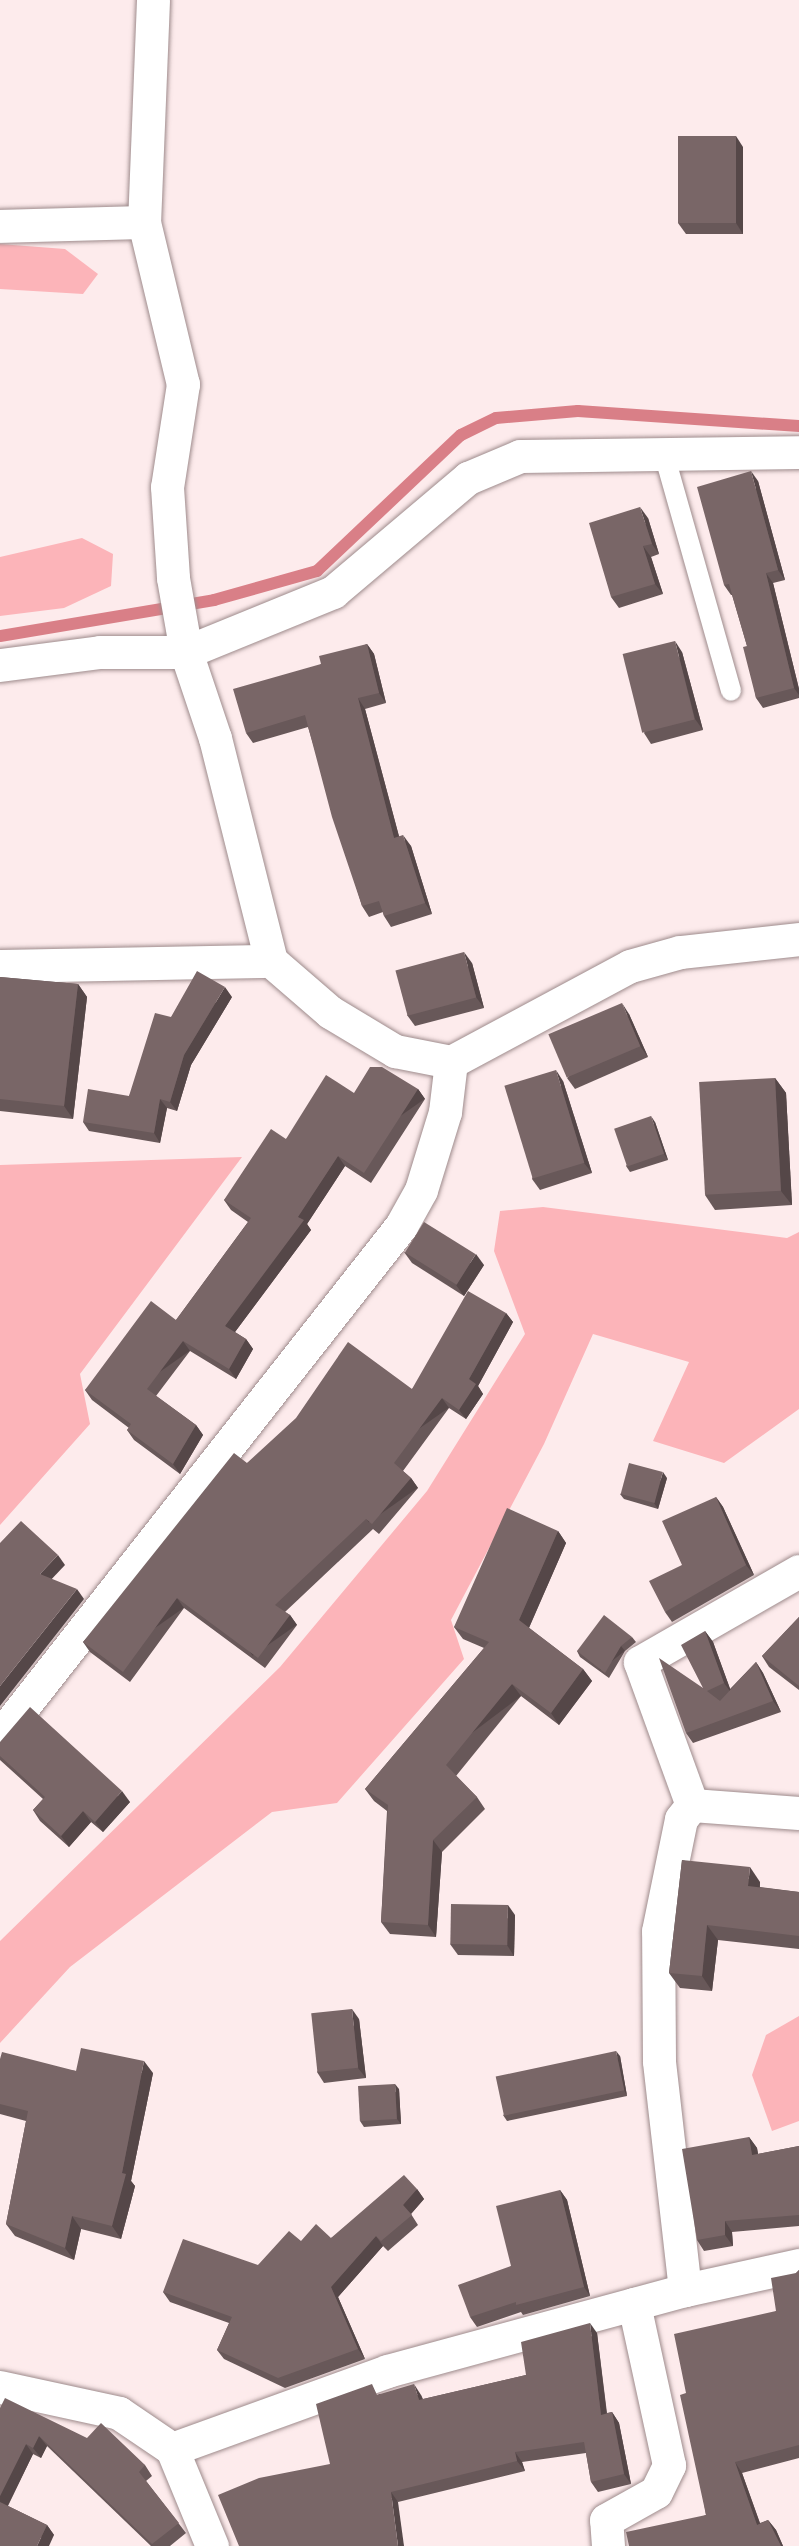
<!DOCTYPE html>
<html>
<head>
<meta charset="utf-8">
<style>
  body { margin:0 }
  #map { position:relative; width:799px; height:2546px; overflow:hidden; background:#fdebec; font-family:"DM Sans",sans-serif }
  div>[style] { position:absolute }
  .green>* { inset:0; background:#fcb4b9 }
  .stream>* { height:12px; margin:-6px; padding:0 6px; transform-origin:6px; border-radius:6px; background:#d97f87 }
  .roads { filter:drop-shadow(0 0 2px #9e8b8c) drop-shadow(0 0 2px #9e8b8c) }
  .service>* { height:20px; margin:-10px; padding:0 10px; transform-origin:10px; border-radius:10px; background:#fff }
  .minor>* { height:33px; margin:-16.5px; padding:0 16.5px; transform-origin:16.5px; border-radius:16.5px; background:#fff }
  .wall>* { inset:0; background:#685859 }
  .shaded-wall>* { inset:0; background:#554748; transform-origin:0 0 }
  .building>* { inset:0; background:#796667; transform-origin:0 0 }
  span { translate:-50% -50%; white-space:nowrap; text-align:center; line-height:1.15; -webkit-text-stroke:4.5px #fdebec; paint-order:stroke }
</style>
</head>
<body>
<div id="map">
  <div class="green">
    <div style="clip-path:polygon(0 244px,65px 249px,98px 274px,83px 294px,0 289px)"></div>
    <div style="clip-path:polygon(82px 538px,113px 554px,111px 586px,64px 608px,0 616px,0 557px)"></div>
    <div style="clip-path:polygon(242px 1157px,80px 1374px,90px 1424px,0 1525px,0 1165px)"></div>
    <div style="clip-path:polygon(543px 1207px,787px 1238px,799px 1232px,799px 1409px,724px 1463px,653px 1441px,689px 1362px,593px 1334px,544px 1444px,451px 1620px,464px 1659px,337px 1803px,272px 1812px,70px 1967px,0 2043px,0 1941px,280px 1667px,427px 1491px,525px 1334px,494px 1251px,500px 1211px)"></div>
    <div style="clip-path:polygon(799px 2016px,799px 2121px,772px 2131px,752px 2075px,766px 2035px)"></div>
  </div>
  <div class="stream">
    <div style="left:0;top:636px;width:217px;rotate:-9.5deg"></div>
    <div style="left:214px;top:600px;width:107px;rotate:-15.7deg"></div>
    <div style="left:317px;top:571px;width:198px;rotate:-43.4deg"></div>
    <div style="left:461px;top:435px;width:39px;rotate:-26deg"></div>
    <div style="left:496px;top:418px;width:82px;rotate:-4.9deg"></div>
    <div style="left:578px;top:411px;width:222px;rotate:3.9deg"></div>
  </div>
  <div class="roads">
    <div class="service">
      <div style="left:664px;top:454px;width:246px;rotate:74.2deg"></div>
    </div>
    <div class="minor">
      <div style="left:153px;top:0;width:222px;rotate:92.3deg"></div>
      <div style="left:144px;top:222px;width:167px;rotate:76.5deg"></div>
      <div style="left:183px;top:384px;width:104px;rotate:98.8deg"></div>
      <div style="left:167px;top:487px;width:91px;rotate:86.2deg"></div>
      <div style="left:173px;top:578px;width:75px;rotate:80deg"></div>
      <div style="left:186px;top:652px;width:91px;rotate:71.4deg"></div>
      <div style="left:215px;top:738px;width:230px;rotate:75.9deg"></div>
      <div style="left:271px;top:961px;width:78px;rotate:40.8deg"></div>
      <div style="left:330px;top:1012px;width:76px;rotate:31deg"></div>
      <div style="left:395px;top:1051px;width:57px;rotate:11.1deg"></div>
      <div style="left:451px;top:1062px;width:203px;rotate:-28.2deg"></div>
      <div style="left:630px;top:966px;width:52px;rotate:-15.6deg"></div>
      <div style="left:680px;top:952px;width:120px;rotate:-6.2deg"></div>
      <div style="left:0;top:226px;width:144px;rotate:-1.6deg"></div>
      <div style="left:0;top:665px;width:101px;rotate:-7.4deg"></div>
      <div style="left:100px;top:652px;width:86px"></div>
      <div style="left:186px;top:652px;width:159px;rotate:-22.2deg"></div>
      <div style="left:333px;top:592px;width:177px;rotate:-40.2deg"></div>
      <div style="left:468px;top:478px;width:56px;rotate:-22.9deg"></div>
      <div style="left:520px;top:456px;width:279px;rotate:-0.8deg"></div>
      <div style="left:0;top:966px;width:271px;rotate:-1.1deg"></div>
      <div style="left:0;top:1736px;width:649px;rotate:-51.82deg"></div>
      <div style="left:401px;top:1226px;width:41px;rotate:-60.9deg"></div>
      <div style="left:421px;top:1190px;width:82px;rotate:-72.9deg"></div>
      <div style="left:445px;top:1112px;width:50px;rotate:-83.2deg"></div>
      <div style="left:692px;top:1805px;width:152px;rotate:-110deg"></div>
      <div style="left:640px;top:1662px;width:183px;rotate:-29.8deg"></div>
      <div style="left:685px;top:2290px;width:230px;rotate:-96.5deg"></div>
      <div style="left:659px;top:2061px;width:130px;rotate:-90.4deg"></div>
      <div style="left:658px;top:1931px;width:114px;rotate:-78.4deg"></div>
      <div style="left:681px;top:1819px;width:18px;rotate:-52deg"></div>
      <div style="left:692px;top:1805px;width:107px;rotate:4.3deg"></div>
      <div style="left:0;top:2387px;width:122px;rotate:12.3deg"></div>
      <div style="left:119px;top:2413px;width:64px;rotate:34.2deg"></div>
      <div style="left:172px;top:2449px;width:105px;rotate:67.6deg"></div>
      <div style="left:172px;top:2449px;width:229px;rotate:-19.9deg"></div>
      <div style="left:387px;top:2371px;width:309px;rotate:-15.2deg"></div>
      <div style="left:685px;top:2290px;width:117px;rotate:-12.4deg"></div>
      <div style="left:608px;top:2546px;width:26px;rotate:-94deg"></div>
      <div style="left:606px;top:2520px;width:57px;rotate:-29.2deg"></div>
      <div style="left:656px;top:2492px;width:30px;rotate:-64deg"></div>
      <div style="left:669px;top:2465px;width:165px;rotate:-102.3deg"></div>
    </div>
  </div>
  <div class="wall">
    <div style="clip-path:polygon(743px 147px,743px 234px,686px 234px,678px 223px)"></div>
    <div style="clip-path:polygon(758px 481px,785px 580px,773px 583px,799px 689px,799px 698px,763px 708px,756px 698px,747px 646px,732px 595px,731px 595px,724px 585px)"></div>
    <div style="clip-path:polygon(648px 518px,659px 554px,651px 557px,663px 594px,619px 608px,611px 597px)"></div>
    <div style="clip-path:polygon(367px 644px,374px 654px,386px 703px,365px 709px,399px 836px,411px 846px,432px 914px,391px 927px,384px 916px,383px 912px,369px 917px,362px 906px,308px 727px,253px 743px,246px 733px,321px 664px)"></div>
    <div style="clip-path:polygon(682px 652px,703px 730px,651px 744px,644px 733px)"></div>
    <div style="clip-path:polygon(472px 963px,484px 1008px,415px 1026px,407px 1015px)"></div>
    <div style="clip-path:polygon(0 977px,78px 984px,87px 997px,73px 1119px,0 1111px)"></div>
    <div style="clip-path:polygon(232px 997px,191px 1065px,177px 1111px,167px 1108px,160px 1143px,89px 1131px,83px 1122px,129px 1096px,171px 1017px)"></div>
    <div style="clip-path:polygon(629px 1014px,648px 1057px,575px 1089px,567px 1078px)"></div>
    <div style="clip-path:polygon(775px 1078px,786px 1093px,792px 1205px,715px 1210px,705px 1195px)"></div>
    <div style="clip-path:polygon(563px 1081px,592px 1173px,540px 1190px,532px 1179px)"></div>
    <div style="clip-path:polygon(418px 1089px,425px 1099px,371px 1183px,345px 1166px,307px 1224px,311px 1230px,235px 1332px,246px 1339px,253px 1349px,236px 1379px,190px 1351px,156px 1396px,196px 1425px,203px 1435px,180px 1474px,134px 1440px,127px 1430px,129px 1428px,92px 1400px,85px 1390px,176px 1320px,248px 1222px,231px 1210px,224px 1200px,286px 1139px,354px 1093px)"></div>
    <div style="clip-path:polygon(655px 1122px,668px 1160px,630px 1172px,626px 1166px)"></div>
    <div style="clip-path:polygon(404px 1252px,484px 1265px,464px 1296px,412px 1263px)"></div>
    <div style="clip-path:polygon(506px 1313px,513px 1322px,478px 1386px,483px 1394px,466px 1419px,449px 1408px,403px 1471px,411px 1478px,418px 1488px,379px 1534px,373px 1529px,285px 1612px,290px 1615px,297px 1625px,265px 1668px,184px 1608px,130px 1682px,90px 1652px,83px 1642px,247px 1463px,412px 1389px)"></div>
    <div style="clip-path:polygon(667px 1478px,658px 1509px,624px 1499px,620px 1494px)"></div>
    <div style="clip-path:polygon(716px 1497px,723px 1507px,754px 1575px,672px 1622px,665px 1612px,682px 1565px)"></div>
    <div style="clip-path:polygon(558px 1531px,566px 1543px,529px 1628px,583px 1669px,592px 1681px,559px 1725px,521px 1696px,456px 1776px,477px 1797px,485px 1809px,442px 1852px,436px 1937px,390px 1934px,381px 1922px,387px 1811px,374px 1801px,365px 1789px,484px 1648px,463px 1639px,454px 1627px)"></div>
    <div style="clip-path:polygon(799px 1617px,799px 1690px,769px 1667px,762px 1656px)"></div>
    <div style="clip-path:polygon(705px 1631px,713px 1642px,730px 1689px,756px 1662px,763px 1673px,781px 1712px,693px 1743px,686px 1733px,703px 1688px)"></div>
    <div style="clip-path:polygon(632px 1637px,636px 1642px,625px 1651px,609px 1678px,580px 1657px,577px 1651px)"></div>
    <div style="clip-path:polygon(0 1742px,130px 1802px,103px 1832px,91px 1822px,69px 1847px,40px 1821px,33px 1810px,43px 1799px,0 1760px)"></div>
    <div style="clip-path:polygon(682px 1860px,760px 1882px,760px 1887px,799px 1892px,799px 1949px,718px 1940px,712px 1991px,680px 1988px,669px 1973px)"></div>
    <div style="clip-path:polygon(515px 1915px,514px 1956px,458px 1955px,450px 1944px)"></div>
    <div style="clip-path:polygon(359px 2019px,366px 2078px,324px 2083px,317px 2072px)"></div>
    <div style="clip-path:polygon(620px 2056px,627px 2096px,507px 2121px,503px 2115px)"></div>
    <div style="clip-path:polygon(0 2059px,76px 2071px,153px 2073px,131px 2181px,135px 2186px,121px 2239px,81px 2229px,74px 2260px,15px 2236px,6px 2224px,26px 2121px,0 2114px)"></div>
    <div style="clip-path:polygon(399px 2089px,401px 2124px,364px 2127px,360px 2121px)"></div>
    <div style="clip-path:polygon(749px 2137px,757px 2148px,758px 2154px,799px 2146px,799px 2226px,732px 2232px,733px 2246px,704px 2251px,697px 2240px)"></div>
    <div style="clip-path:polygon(417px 2189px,424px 2199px,411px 2214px,418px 2225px,388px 2251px,383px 2246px,338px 2297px,365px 2359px,285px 2388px,224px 2359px,217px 2350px,229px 2323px,170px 2302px,163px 2292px,258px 2265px,331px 2238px)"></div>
    <div style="clip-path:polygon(560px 2190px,567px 2200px,590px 2296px,523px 2315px,521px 2312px,477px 2327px,470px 2317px,511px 2266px)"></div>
    <div style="clip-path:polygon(799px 2270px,799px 2458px,742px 2473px,760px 2523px,768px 2520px,776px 2530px,783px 2546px,629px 2546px,706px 2515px,686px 2393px,776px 2311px,796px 2273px)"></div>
    <div style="clip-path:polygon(597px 2333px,607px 2413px,612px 2412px,619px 2423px,631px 2484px,598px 2492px,591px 2482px,586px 2453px,522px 2462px,525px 2471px,398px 2502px,330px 2464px,379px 2394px,421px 2395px,423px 2399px,526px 2375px)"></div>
    <div style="clip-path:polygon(0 2408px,145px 2465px,152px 2476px,146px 2481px,186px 2533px,170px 2546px,151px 2546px,47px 2446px,41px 2458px,33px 2454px,8px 2506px,47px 2525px,54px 2535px,0 2546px)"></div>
  </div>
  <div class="shaded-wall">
    <div style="clip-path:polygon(736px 136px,743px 147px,743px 234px,736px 223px)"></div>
    <div style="clip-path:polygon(751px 471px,758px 481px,785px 580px,778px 570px)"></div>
    <div style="clip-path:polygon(640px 507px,648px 518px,659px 554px,652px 544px)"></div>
    <div style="clip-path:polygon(643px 546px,651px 557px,663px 594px,655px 584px)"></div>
    <div style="clip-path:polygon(766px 573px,773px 583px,799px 689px,799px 695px,794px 688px)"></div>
    <div style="clip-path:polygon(675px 641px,682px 652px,703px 730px,695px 719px)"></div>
    <div style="clip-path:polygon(367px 644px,374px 654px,386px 703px,379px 693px)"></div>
    <div style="clip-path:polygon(358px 698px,365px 709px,402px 848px,394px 838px)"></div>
    <div style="clip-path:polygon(403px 835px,411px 846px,432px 914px,425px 903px)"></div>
    <div style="clip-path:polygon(464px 952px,472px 963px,484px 1008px,476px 997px)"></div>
    <div style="clip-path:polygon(78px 984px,87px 997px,73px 1119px,64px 1106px)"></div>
    <div style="clip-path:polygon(225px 987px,232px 997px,191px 1065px,177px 1111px,170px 1102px,184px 1055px)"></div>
    <div style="clip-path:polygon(622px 1003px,629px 1014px,648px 1057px,640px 1046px)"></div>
    <div style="clip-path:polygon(556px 1070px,563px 1081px,592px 1173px,584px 1163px)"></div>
    <div style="clip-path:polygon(775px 1078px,786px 1093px,792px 1205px,781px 1191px)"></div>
    <div style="left:418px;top:1089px;width:12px;height:100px;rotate:55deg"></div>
    <div style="clip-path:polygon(160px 1099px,167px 1108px,160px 1143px,154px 1133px)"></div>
    <div style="clip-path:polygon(651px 1116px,655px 1122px,668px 1160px,664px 1154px)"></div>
    <div style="clip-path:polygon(338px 1156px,345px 1166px,307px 1224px,311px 1230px,232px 1336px,225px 1326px)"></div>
    <div style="clip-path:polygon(476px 1254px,484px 1265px,464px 1296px,456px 1285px)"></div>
    <div style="clip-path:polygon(506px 1313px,513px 1322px,478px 1386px,483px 1394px,466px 1419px,459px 1410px,469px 1379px)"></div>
    <div style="clip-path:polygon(246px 1339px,253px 1349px,236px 1379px,229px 1369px)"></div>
    <div style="left:183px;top:1341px;width:12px;height:60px;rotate:55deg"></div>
    <div style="left:442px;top:1398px;width:12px;height:81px;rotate:55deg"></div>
    <div style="clip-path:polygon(196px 1425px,203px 1435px,180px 1474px,173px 1464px)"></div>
    <div style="clip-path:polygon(663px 1472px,667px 1478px,658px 1509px,654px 1503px)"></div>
    <div style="left:411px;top:1478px;width:12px;height:60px;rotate:55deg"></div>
    <div style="clip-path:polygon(716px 1497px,723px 1507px,754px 1575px,746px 1565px)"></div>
    <div style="clip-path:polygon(558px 1531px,566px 1543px,527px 1632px,519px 1620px)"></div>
    <div style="clip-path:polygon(58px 1555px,65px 1565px,47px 1584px,40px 1574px)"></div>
    <div style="clip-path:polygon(77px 1589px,84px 1599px,0 1706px,0 1686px)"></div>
    <div style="left:177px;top:1598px;width:12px;height:92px;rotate:55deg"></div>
    <div style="left:290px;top:1615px;width:12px;height:54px;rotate:55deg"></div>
    <div style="clip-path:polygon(705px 1631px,713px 1642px,732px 1694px,724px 1683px)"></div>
    <div style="left:621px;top:1646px;width:6px;height:31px;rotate:51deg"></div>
    <div style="clip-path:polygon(756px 1662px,763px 1673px,781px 1712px,773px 1701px)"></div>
    <div style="clip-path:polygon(583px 1669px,592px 1681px,559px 1725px,551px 1713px)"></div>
    <div style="left:512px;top:1684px;width:15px;height:104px;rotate:53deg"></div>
    <div style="clip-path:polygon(122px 1791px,130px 1802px,103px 1832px,95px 1822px)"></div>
    <div style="clip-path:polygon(83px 1811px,91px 1822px,69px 1847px,61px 1836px)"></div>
    <div style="clip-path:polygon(433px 1840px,442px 1852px,436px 1937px,428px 1925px)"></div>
    <div style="clip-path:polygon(750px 1867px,760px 1882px,758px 1901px,748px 1886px)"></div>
    <div style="clip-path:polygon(508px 1905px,515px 1915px,514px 1956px,507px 1945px)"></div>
    <div style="clip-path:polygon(707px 1925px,718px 1940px,712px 1991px,702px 1976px)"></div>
    <div style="clip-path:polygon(352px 2009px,359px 2019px,366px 2078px,358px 2068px)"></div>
    <div style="clip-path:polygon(616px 2051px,620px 2056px,627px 2096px,624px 2090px)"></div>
    <div style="clip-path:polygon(144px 2061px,153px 2073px,131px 2181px,135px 2186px,121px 2239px,112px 2226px,122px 2173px)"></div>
    <div style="clip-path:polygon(395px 2084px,399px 2089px,401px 2124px,397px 2119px)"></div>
    <div style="clip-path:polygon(749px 2137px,757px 2148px,760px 2166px,752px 2155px)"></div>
    <div style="clip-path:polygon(417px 2189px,424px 2199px,410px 2215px,403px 2205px)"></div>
    <div style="clip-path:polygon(560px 2190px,567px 2200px,590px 2296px,584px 2287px)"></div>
    <div style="clip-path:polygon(72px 2216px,81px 2229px,74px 2260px,65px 2248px)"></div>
    <div style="clip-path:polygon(725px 2221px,732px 2232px,733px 2246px,725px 2235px)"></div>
    <div style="clip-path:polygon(376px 2236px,383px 2246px,338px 2297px,365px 2359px,358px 2349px,331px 2287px)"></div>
    <div style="clip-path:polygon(590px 2323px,597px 2333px,608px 2425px,601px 2415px)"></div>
    <div style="clip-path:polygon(414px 2384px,421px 2395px,426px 2410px,419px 2400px)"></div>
    <div style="clip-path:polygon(612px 2412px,619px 2423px,631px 2484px,624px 2474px)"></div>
    <div style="clip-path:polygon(39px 2436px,47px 2446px,41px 2458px,33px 2448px)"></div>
    <div style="clip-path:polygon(26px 2444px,33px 2454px,5px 2511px,0 2504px,0 2496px)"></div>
    <div style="clip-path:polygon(515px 2452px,522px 2462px,525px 2471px,517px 2461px)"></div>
    <div style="clip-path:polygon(735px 2462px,742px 2473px,764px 2535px,757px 2525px)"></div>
    <div style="clip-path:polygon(391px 2492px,398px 2502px,404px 2546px,398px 2546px)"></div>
    <div style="clip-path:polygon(768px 2520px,776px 2530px,783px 2546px,781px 2546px)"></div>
    <div style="clip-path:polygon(47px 2525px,54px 2535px,49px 2546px,37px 2546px)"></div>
  </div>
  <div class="building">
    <div style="left:678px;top:136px;width:58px;height:87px"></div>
    <div style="clip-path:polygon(751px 471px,778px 570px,766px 573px,794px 688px,756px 698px,743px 647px,747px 646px,729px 584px,724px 585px,697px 487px)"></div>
    <div style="clip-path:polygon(640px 507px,652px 544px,643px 546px,655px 584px,611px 597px,589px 523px)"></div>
    <div style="left:675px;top:641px;width:81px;height:54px;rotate:76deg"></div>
    <div style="clip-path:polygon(367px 644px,379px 693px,358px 698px,394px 838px,403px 835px,425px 903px,384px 916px,379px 901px,362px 906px,332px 817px,305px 715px,246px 733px,233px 689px,321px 664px,319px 656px)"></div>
    <div style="left:464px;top:952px;width:47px;height:71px;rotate:75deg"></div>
    <div style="clip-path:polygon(197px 971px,225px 987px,184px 1055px,170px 1102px,160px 1099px,154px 1133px,83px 1122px,88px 1089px,129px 1096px,155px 1013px,171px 1017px)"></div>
    <div style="clip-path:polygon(0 977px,78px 984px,64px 1106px,0 1099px)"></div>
    <div style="left:622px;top:1003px;width:47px;height:80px;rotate:67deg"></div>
    <div style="clip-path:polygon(370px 1067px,382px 1067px,418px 1089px,364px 1173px,338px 1156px,298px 1217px,304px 1220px,225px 1326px,246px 1339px,229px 1369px,183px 1341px,147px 1389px,196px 1425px,173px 1464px,127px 1430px,131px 1424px,85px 1390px,151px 1301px,176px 1320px,251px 1218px,224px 1200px,271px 1129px,286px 1139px,326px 1075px,354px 1093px)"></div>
    <div style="left:556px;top:1070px;width:97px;height:54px;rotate:73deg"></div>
    <div style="left:775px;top:1078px;width:113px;height:76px;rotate:87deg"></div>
    <div style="left:651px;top:1116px;width:40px;height:39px;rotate:71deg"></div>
    <div style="left:424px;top:1222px;width:61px;height:36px;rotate:32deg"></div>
    <div style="clip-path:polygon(468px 1291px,506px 1313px,469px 1379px,476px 1384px,459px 1410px,442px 1398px,394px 1463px,411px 1478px,372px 1524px,366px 1519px,275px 1605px,290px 1615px,258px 1658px,177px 1598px,123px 1672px,83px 1642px,234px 1453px,247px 1463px,296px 1418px,348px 1342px,412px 1389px)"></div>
    <div style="left:629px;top:1463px;width:35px;height:32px;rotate:15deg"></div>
    <div style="clip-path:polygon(716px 1497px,746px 1565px,665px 1612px,649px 1581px,682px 1565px,662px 1521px)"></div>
    <div style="clip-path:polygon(507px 1508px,558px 1531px,519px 1620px,583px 1669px,551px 1713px,512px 1684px,446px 1765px,477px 1797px,433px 1840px,428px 1925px,381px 1922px,388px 1805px,365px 1789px,489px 1642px,454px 1627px)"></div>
    <div style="clip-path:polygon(21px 1521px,58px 1555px,40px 1574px,77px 1589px,0 1686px,0 1543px)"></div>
    <div style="clip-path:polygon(604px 1615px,632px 1637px,621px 1646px,605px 1673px,577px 1651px)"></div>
    <div style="clip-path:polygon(799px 1617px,799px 1686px,762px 1656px)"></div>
    <div style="clip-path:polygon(705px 1631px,724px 1683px,707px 1691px,720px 1701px,756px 1662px,773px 1701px,686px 1733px,659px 1658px,703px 1688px,681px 1645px)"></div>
    <div style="clip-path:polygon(30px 1707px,122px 1791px,95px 1822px,83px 1811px,61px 1836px,33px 1810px,45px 1797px,0 1756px,0 1742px)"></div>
    <div style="clip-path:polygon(682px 1860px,750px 1867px,748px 1886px,799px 1892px,799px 1936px,707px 1925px,702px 1976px,669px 1973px)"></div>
    <div style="left:451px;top:1904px;width:57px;height:40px;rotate:1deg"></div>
    <div style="left:352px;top:2009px;width:59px;height:41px;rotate:84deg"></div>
    <div style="clip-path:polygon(81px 2048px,144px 2061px,122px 2173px,126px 2174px,112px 2226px,72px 2216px,65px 2248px,6px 2224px,28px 2111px,0 2104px,0 2059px,2px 2052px,76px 2071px)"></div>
    <div style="left:616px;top:2051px;width:40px;height:123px;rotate:78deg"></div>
    <div style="left:395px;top:2084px;width:35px;height:37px;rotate:87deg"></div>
    <div style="clip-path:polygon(749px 2137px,752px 2155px,799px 2146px,799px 2215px,725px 2221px,725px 2235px,697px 2240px,682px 2149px)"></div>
    <div style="clip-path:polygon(404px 2175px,417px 2189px,403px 2205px,412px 2215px,381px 2241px,376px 2236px,331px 2287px,358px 2349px,278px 2378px,217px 2350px,232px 2317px,163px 2292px,183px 2239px,258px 2265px,289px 2231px,301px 2241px,316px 2224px,331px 2238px)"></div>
    <div style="clip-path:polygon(560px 2190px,584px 2287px,516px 2305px,516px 2302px,470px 2317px,458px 2285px,511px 2266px,496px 2206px)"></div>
    <div style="clip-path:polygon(799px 2270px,799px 2445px,735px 2462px,757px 2525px,768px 2520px,781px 2546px,629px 2546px,626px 2532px,706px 2515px,680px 2395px,686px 2393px,674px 2334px,776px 2311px,771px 2278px,796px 2273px)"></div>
    <div style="clip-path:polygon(590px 2323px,601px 2415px,612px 2412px,624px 2474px,591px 2482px,584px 2442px,515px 2452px,517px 2461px,391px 2492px,398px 2546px,239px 2546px,218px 2495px,259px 2478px,330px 2464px,316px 2404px,372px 2384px,377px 2395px,414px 2384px,419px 2400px,526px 2375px,521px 2342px)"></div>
    <div style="clip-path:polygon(5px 2398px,87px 2438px,101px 2423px,145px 2465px,139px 2472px,179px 2523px,152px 2544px,39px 2436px,33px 2448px,26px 2444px,0 2496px,0 2408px)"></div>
    <div style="clip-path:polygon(0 2502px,47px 2525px,37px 2546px,0 2546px)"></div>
  </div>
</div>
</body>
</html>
